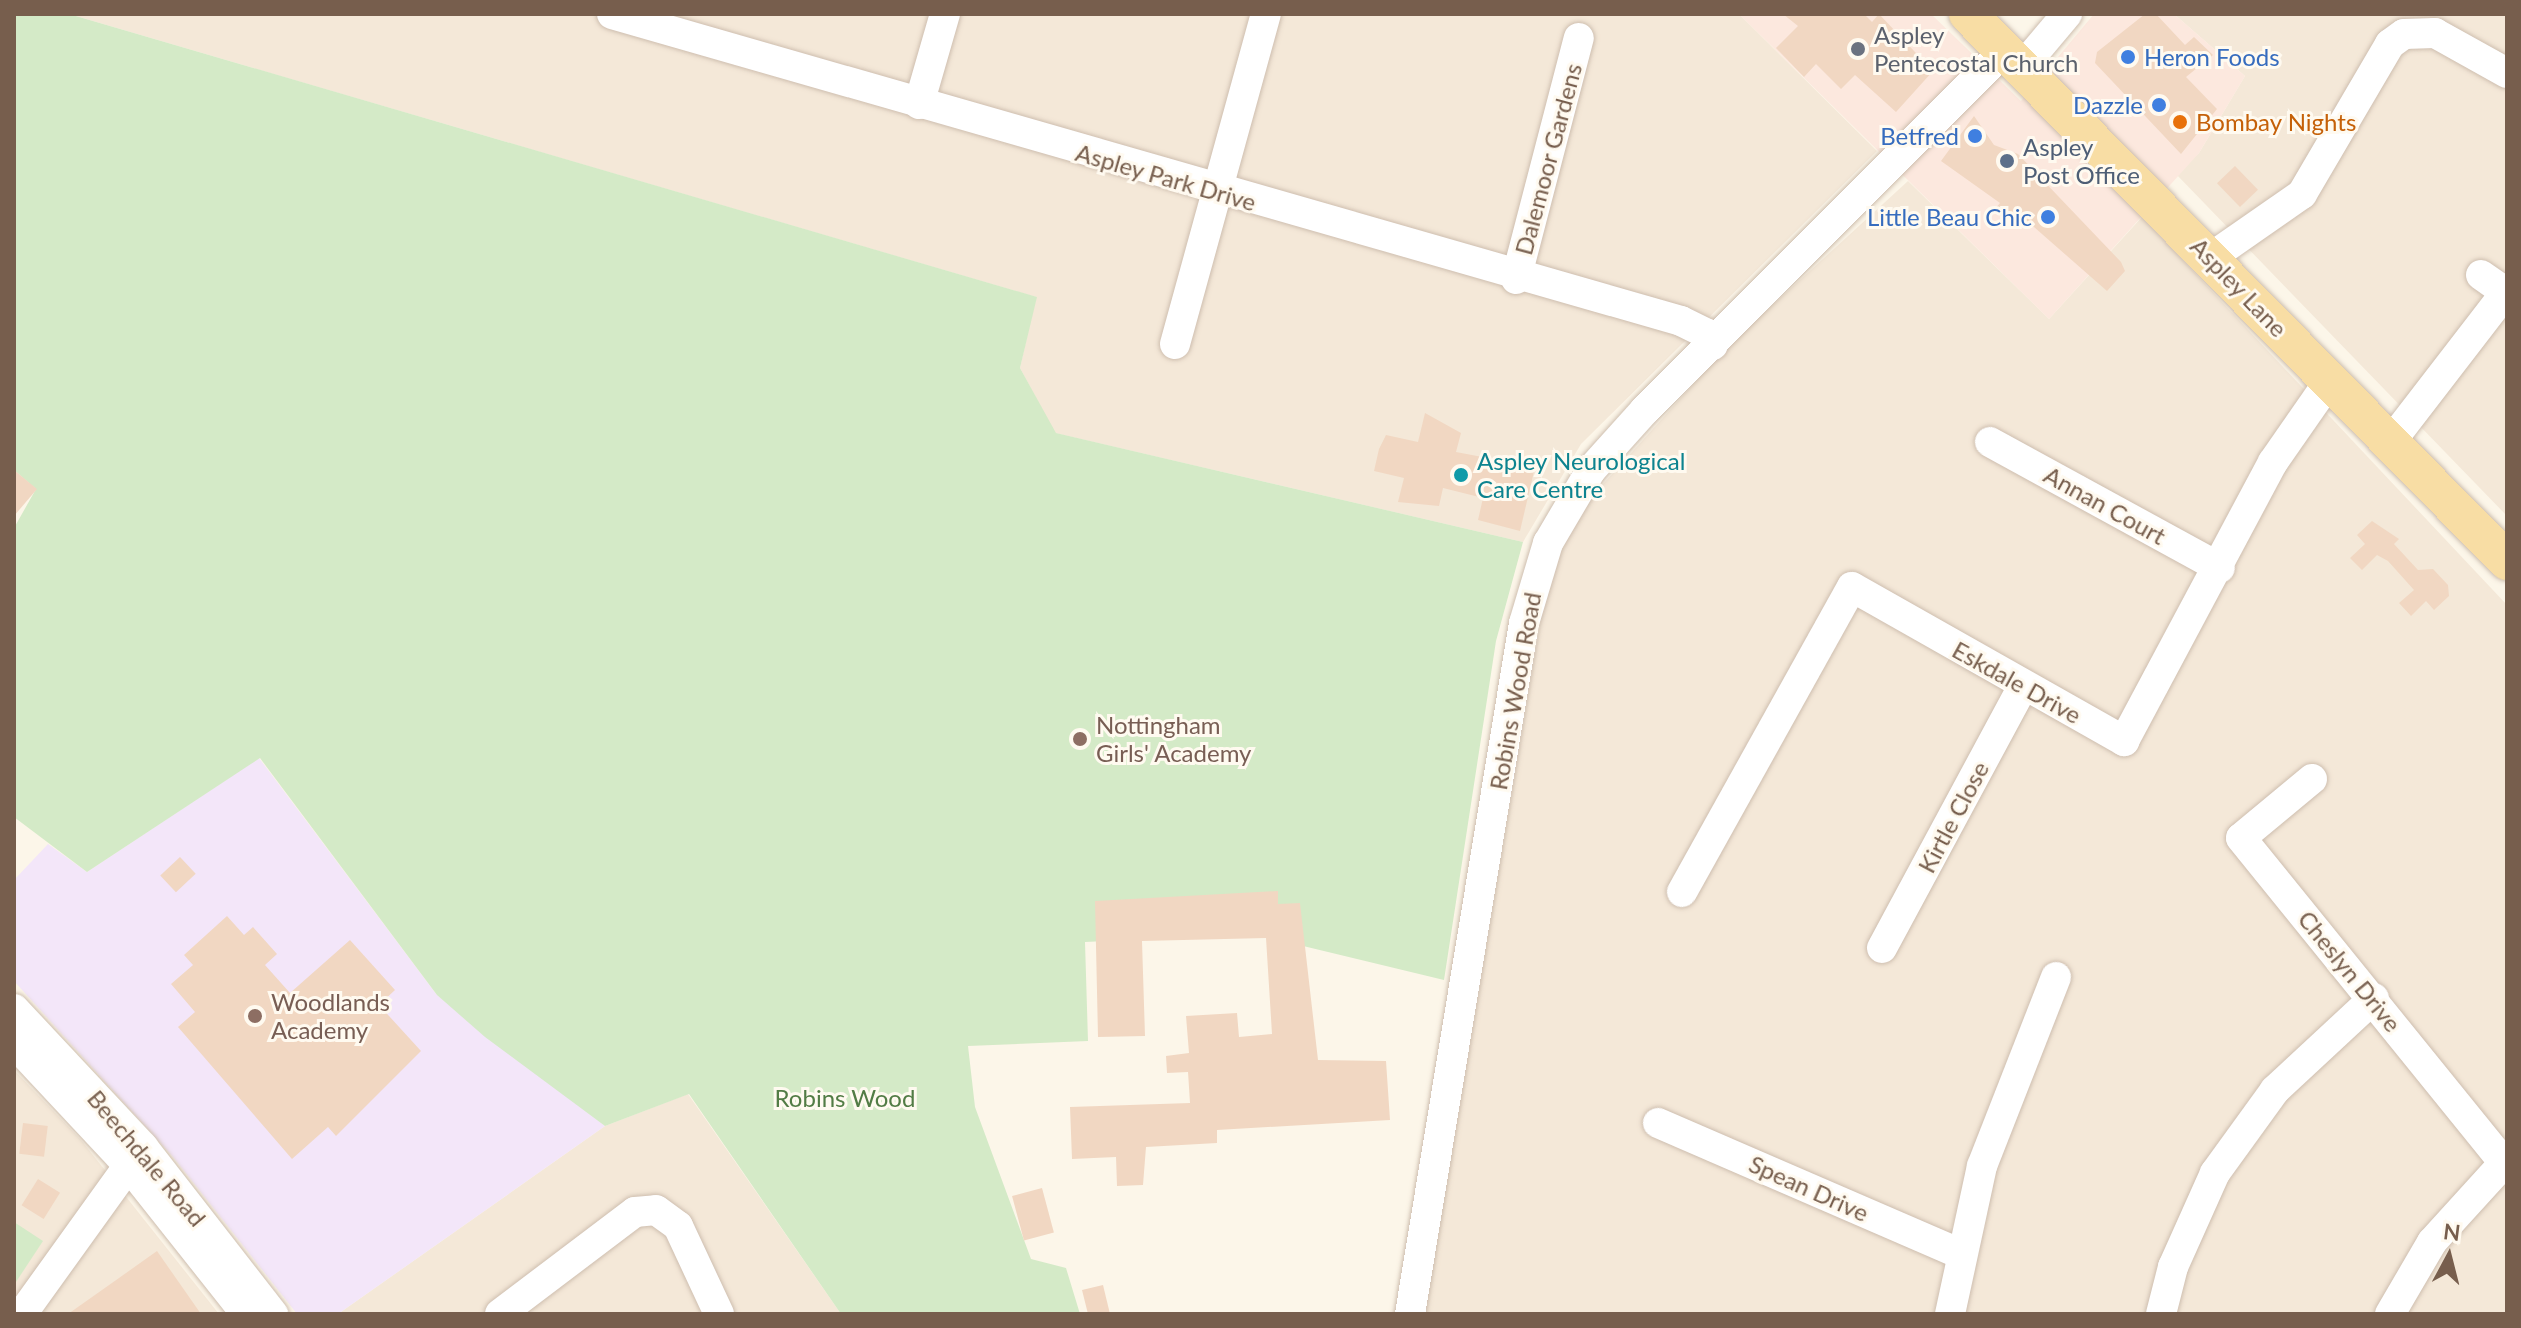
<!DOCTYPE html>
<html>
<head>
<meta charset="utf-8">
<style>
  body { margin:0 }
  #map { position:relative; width:2521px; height:1328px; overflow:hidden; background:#fcf6e9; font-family:Lato,sans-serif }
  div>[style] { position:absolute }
  .residential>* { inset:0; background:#f4e8d8 }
  .commercial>* { inset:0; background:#fce8de }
  .education>* { inset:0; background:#f3e6f9 }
  .green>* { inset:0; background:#d4eac7 }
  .building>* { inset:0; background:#f1d7c2; transform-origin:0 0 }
  .roads { filter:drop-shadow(0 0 2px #cebeaf) drop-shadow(0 0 2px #cebeaf) }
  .minor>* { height:30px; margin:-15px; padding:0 15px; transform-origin:15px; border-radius:15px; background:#fff }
  .major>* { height:38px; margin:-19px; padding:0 19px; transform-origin:19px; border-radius:19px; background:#f8dda4 }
  .dots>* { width:22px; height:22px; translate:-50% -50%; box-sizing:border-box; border:4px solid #fffaf0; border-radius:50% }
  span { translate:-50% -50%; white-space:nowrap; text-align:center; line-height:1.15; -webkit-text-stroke:6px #fffaf0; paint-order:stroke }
  .worship-label { font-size:24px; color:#5b616d }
  .left { translate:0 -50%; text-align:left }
  .shop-label { font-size:24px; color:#366cbe }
  .right { translate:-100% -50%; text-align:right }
  .food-label { font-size:24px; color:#c56008 }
  .service-label { font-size:24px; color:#4e5e75 }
  .street-label { font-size:24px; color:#775e4d }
  .culture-label { font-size:24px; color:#0d838f }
  .education-label { font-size:24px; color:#785e54 }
  .park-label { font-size:24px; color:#527c45 }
  .frame { position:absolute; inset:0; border:16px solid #775e4d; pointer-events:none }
  .north { position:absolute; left:2409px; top:1216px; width:80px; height:80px; -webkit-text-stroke:6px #fffaf0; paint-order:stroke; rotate:7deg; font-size:22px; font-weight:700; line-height:32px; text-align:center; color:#775e4d }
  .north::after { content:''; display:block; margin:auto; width:28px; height:36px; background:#775e4d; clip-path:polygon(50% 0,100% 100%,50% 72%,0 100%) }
</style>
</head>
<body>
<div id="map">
  <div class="residential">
    <div style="clip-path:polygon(69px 14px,1739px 14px,1877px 151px,1581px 444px,1523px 542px,1055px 433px,1020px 368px,1036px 297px)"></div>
    <div style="clip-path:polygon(2174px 14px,2507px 14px,2507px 516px,2176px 174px,2199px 153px,2245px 76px)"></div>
    <div style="clip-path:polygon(1908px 181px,2049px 319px,2142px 217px,2507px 605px,2507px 1314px,1425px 1314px,1549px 571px,1595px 493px,1728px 346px)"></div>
    <div style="clip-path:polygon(14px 1070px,81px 1140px,219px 1314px,14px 1314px)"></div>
    <div style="clip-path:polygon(688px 1094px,841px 1314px,338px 1314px,605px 1126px)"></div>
  </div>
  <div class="commercial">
    <div style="clip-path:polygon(1739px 14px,1931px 14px,2021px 101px,2094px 14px,2174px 14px,2245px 76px,2199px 153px,2049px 319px)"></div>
  </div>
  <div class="education">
    <div style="clip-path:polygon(259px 758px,437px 995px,605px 1126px,338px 1314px,297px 1314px,173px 1157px,14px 981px,14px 880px,48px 844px,87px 872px)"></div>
  </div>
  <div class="green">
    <div style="clip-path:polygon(14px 14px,69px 14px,1037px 297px,1020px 368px,1056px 433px,1523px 542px,1496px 641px,1444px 980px,1253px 934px,1085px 942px,1088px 1041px,968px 1046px,975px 1107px,1031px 1259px,1066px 1268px,1080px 1314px,841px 1314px,689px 1094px,605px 1126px,485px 1037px,437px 995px,260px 758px,87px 872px,14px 817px,14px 528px,36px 489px,14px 470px)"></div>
    <div style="clip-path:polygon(14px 1222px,43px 1241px,14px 1285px)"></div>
  </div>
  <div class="building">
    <div style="clip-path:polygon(1783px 14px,1864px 14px,1872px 22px,1879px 14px,1933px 71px,1896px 112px,1855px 75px,1841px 89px,1816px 64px,1804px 77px,1776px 48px,1798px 26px)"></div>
    <div style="clip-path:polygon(2145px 14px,2156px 14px,2185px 45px,2194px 37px,2213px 55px,2186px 77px,2217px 109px,2181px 154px,2095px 63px,2097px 52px)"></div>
    <div style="clip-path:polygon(1974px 116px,1994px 145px,2018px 154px,2121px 262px,2125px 271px,2107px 291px,2018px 213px,2009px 223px,1994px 210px,2000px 203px,1941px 161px)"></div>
    <div style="left:2235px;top:166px;width:33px;height:25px;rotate:46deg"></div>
    <div style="clip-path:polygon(1425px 413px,1461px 433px,1456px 452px,1535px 467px,1520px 531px,1478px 520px,1483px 498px,1443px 488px,1439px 506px,1398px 502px,1404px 478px,1374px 471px,1379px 449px,1386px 435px,1418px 442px)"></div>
    <div style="clip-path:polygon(14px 470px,37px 489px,14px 516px)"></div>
    <div style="clip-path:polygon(2372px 521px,2399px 539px,2394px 544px,2418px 570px,2433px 569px,2448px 585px,2449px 596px,2434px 610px,2426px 601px,2411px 616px,2399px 603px,2414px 590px,2388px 561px,2377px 555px,2362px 570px,2350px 558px,2365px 544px,2357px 535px)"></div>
    <div style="left:180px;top:857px;width:23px;height:27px;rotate:47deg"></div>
    <div style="clip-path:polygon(1278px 891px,1278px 904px,1300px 903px,1318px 1060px,1386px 1061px,1390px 1120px,1217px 1130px,1217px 1143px,1146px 1147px,1143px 1185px,1117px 1186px,1116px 1157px,1072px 1159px,1070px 1107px,1190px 1103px,1188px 1072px,1167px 1073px,1166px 1056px,1189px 1053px,1186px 1016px,1237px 1013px,1239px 1037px,1272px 1034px,1266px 938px,1142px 941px,1145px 1036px,1098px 1037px,1095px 901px)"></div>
    <div style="clip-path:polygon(227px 916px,244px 935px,253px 927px,277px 954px,265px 965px,290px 993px,350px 940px,395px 990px,379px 1005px,421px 1051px,336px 1136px,328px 1127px,292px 1159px,178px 1027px,195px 1012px,171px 984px,193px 965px,184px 955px)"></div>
    <div style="left:23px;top:1123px;width:25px;height:31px;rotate:7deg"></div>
    <div style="left:38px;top:1179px;width:26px;height:31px;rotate:32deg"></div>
    <div style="left:1042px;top:1188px;width:46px;height:31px;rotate:75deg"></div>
    <div style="clip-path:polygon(157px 1251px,201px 1314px,68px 1314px,119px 1278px)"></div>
    <div style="clip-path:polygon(1103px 1285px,1110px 1314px,1088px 1314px,1082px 1290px)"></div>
  </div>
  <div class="roads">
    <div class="minor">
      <div style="left:612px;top:14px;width:1112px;rotate:16.02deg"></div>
      <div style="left:1681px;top:321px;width:30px;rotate:26deg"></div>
      <div style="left:1708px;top:334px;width:12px;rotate:66deg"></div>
      <div style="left:2019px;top:71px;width:75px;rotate:-49.9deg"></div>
      <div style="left:919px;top:104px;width:94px;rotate:-73.9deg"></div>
      <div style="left:2210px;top:258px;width:112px;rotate:-34.8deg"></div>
      <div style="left:2302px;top:194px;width:174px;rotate:-59.6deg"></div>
      <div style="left:2390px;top:44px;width:17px;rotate:-36deg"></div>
      <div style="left:2404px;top:34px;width:31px;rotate:-2deg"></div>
      <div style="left:2435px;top:33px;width:82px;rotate:29.1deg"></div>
      <div style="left:2481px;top:275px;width:32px;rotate:35deg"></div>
      <div style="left:1516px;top:279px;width:249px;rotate:-75.4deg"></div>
      <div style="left:1175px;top:344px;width:342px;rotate:-74.6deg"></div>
      <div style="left:2392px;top:440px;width:187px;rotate:-52.4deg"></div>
      <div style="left:1990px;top:442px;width:262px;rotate:28.7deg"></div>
      <div style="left:2312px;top:779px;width:92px;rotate:140.3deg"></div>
      <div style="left:2241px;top:838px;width:422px;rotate:51deg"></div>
      <div style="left:1682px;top:892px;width:349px;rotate:-60.9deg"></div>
      <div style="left:1852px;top:587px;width:313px;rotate:29.5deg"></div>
      <div style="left:2124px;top:741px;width:316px;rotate:-61.9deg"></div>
      <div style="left:2273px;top:462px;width:100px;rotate:-55.2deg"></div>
      <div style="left:1882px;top:948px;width:298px;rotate:-61.7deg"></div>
      <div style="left:14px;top:1009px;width:189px;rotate:46.9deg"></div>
      <div style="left:143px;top:1147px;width:212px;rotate:52.1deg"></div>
      <div style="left:14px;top:1043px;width:167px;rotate:46.9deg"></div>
      <div style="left:128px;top:1165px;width:190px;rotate:51.6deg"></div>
      <div style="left:1658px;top:1123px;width:329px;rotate:23.4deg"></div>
      <div style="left:22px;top:1314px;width:202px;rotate:-54.3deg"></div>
      <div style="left:500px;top:1314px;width:169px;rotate:-37.1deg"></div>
      <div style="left:635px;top:1212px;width:21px;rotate:-5deg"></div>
      <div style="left:656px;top:1210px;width:27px;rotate:36deg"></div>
      <div style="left:678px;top:1226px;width:97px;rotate:65deg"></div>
      <div style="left:1410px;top:1314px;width:700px;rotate:-80.63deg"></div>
      <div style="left:1524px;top:623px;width:84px;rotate:-73.3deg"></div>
      <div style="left:1548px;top:543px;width:85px;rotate:-59.5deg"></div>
      <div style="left:1591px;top:470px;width:81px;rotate:-48deg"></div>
      <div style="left:1645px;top:410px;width:506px;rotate:-45deg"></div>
      <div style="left:1950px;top:1314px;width:151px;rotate:-77.8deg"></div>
      <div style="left:1982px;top:1166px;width:203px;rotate:-68.6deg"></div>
      <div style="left:2161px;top:1314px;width:49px;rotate:-75.7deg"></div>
      <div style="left:2173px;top:1267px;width:103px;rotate:-65.9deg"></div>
      <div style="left:2215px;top:1173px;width:102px;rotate:-54.1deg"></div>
      <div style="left:2275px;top:1090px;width:135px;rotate:-42.9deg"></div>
      <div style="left:2390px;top:1314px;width:83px;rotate:-59.7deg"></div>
      <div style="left:2432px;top:1242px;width:107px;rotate:-47.7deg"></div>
    </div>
    <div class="major">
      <div style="left:1968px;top:14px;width:768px;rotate:45.42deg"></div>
    </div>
  </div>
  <div class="dots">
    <div style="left:1858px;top:49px;background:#6b7280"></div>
    <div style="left:2128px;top:57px;background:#3f7fe0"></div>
    <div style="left:2159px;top:105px;background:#3f7fe0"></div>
    <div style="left:2180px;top:122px;background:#e8710a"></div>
    <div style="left:1975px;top:136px;background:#3f7fe0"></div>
    <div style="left:2007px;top:161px;background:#5c6f8a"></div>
    <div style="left:2048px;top:217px;background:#3f7fe0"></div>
    <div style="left:1461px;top:475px;background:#0f9aa8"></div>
    <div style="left:1080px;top:739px;background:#8d6e63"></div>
    <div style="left:255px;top:1016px;background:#8d6e63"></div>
  </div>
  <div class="worship-label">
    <span class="left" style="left:1874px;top:49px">Aspley<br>Pentecostal Church</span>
  </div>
  <div class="shop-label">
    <span class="left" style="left:2144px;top:57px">Heron Foods</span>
    <span class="right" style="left:2143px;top:105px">Dazzle</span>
    <span class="right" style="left:1959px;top:136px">Betfred</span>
    <span class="right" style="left:2032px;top:217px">Little Beau Chic</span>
  </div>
  <div class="food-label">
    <span class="left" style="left:2196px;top:122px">Bombay Nights</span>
  </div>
  <div class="service-label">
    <span class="left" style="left:2023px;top:161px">Aspley<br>Post Office</span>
  </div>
  <div class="street-label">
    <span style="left:1548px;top:159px;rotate:-75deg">Dalemoor Gardens</span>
    <span style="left:1166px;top:177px;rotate:16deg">Aspley Park Drive</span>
    <span style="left:2239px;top:287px;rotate:46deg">Aspley Lane</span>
    <span style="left:2105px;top:505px;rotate:29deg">Annan Court</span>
    <span style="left:2017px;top:682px;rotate:29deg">Eskdale Drive</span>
    <span style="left:1515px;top:691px;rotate:-80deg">Robins Wood Road</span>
    <span style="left:1953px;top:817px;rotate:-62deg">Kirtle Close</span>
    <span style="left:2350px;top:971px;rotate:51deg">Cheslyn Drive</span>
    <span style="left:147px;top:1158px;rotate:50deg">Beechdale Road</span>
    <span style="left:1809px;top:1188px;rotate:24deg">Spean Drive</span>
  </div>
  <div class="culture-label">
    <span class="left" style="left:1477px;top:475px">Aspley Neurological<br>Care Centre</span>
  </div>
  <div class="education-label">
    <span class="left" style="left:1096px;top:739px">Nottingham<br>Girls' Academy</span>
    <span class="left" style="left:271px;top:1016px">Woodlands<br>Academy</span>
  </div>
  <div class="park-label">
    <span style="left:845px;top:1098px">Robins Wood</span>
  </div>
  <div class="frame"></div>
  <div class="north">N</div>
</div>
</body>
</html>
